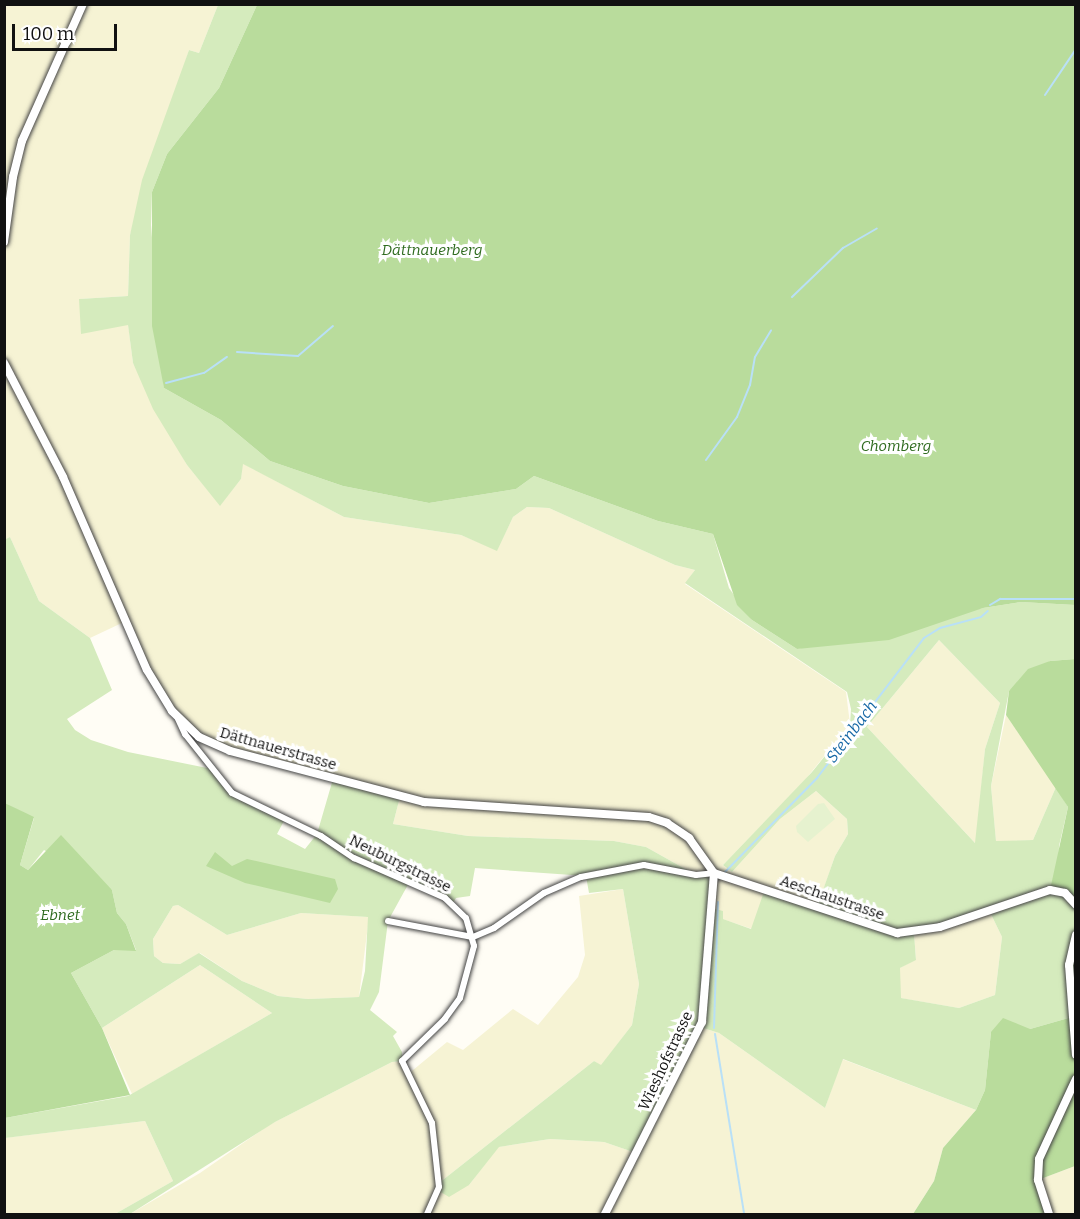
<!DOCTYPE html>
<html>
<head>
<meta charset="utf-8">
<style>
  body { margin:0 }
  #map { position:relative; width:1080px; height:1219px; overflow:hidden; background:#fffdf5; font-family:Bitter,serif }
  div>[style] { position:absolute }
  .farmland>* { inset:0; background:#f6f3d4 }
  .green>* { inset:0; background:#d5ebbd }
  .forest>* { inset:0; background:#b9dc9c }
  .pitch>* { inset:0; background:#e6f2cf }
  .stream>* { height:2px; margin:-1px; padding:0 1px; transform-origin:1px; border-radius:1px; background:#b9e0f7 }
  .roads { filter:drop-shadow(0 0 2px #444) drop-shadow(0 0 2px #444) }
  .minor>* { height:6px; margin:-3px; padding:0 3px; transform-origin:3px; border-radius:3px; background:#fff }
  .tertiary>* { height:8px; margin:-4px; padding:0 4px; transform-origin:4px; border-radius:4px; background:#fff }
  span { translate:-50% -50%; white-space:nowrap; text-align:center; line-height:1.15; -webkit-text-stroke:6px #fff; paint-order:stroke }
  .park-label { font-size:15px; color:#2f6b1f; font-style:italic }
  .street-label { font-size:15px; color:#111 }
  .water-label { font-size:16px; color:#1768a6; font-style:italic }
  .frame { position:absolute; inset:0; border:6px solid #111; pointer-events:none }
  .scale { position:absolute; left:12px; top:24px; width:105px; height:27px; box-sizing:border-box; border:3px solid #111; border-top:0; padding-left:8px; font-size:18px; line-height:21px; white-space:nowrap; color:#111; -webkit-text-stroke:4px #fff; paint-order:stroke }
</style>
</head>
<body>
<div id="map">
  <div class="farmland">
    <div style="clip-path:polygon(4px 5px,218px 5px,199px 53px,189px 50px,130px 235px,128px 296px,79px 299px,128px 324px,133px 363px,187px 465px,220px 505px,241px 479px,242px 463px,344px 517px,461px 535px,497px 550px,513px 517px,527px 507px,549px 508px,675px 565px,695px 570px,685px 584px,846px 692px,850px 724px,805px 780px,723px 865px,732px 872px,780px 819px,816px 791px,847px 819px,848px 834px,835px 856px,817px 908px,752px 929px,722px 919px,711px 909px,696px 875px,646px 847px,614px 841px,468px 836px,393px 824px,400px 797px,214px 746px,178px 719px,124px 622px,90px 638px,39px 601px,10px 537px,5px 540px)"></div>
    <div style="clip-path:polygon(939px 640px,1000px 703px,985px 749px,976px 844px,867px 727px)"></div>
    <div style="clip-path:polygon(1006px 715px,1056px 787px,1033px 840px,996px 842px,991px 786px)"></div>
    <div style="clip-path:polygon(623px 889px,639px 984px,632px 1025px,601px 1066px,594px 1061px,439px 1183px,469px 1185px,498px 1147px,550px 1139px,604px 1142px,636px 1153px,700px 1027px,719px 1033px,825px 1108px,842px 1059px,976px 1110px,943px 1148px,934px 1181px,913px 1214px,130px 1214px,200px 1173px,269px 1125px,392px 1062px,402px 1061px,407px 1075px,447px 1042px,463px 1050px,513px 1009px,538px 1025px,578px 977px,585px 955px,579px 896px)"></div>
    <div style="clip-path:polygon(178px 905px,227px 935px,301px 913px,369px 917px,359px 997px,308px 999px,278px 996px,242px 981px,200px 953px,180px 964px,163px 963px,154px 956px,153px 939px,173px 906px)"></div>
    <div style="clip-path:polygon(989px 910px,1002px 937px,995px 995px,959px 1008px,900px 998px,900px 968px,916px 959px,914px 933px)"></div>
    <div style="clip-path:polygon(200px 965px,272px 1013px,132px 1094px,102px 1028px)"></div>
    <div style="clip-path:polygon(145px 1121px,173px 1181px,115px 1214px,5px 1214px,4px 1138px)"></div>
    <div style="clip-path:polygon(1075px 1166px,1075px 1214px,1049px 1214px,1038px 1180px)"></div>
  </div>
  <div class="green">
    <div style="clip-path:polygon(evenodd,218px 5px,257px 5px,219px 88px,167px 154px,152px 192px,151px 225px,164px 388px,221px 420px,270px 461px,343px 486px,429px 503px,516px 489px,534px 476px,658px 521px,713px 534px,729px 588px,752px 620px,797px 649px,983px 608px,1021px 602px,1075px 605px,1075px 659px,1050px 661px,1009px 691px,991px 786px,996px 841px,1033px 840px,1056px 787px,1068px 807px,1059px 846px,1057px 890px,1075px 905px,1072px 1017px,1030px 1029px,991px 1032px,985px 1090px,976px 1110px,843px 1059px,825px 1108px,719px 1033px,700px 1027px,636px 1153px,604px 1142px,550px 1139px,499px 1147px,469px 1185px,449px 1197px,439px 1191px,439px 1183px,594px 1061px,601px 1065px,632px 1025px,639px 984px,623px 889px,589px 893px,586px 876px,475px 868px,470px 896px,456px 898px,453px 903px,410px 881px,388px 921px,379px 992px,370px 1010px,397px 1032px,393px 1036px,402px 1052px,402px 1061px,392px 1062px,275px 1122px,130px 1214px,115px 1214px,173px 1181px,145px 1121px,5px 1138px,5px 1118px,128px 1096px,272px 1013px,200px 965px,102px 1028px,71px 973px,114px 950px,136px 950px,126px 924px,117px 913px,112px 890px,44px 850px,28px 870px,20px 865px,34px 818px,5px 803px,4px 540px,10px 537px,39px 601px,90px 638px,112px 690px,67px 719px,75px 730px,91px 740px,128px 752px,212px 769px,226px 788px,285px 819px,277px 834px,305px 849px,317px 834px,333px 779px,400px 797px,393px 824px,468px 836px,614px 841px,646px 847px,696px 875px,714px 873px,711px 908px,723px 911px,723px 919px,751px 929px,765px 889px,817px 907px,835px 856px,848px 834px,847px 819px,816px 791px,780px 819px,732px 872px,723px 865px,812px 772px,850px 725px,851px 709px,847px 692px,685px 583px,695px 570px,675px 565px,549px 508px,527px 507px,513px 517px,497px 551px,461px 535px,344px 517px,243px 464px,241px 479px,220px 506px,187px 465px,153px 409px,133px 363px,128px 325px,81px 334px,79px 299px,128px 296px,130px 235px,142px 180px,189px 50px,199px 53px,218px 5px,939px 640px,1000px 703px,985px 749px,975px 843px,867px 727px,939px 640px,218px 5px,178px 905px,227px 935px,301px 913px,368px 917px,365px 971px,359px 997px,308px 999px,278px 996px,242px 981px,199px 953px,180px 964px,163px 963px,154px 956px,153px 939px,173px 906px,178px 905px,218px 5px,989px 910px,1002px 937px,995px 995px,959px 1008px,901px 998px,900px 968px,916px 960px,914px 933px,989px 910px)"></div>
  </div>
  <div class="forest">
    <div style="clip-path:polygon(257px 5px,1075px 5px,1075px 605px,1021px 602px,983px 608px,889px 640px,797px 649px,752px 620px,737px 605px,713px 534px,658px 521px,534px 476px,516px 489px,429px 503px,343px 486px,270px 461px,221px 420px,164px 388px,152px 326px,152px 192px,167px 154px,219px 88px)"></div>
    <div style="clip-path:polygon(1075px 659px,1075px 905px,1050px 890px,1068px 807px,1006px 715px,1009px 691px,1028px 669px,1050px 661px)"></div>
    <div style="clip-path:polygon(5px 803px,34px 817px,20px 865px,28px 870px,61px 835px,112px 890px,117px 913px,126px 924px,136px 951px,114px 950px,71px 973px,102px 1028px,130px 1095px,5px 1118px)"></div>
    <div style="clip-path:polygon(215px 852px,232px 866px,247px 859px,335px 879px,338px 889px,330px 903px,245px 883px,206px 866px)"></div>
    <div style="clip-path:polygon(1075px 935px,1075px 1166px,1038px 1180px,1047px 1214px,913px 1214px,934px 1181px,943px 1148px,976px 1110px,985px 1090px,991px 1032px,1003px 1018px,1030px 1029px,1072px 1017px,1070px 971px)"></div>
  </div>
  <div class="pitch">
    <div style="clip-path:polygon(824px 803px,835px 819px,808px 842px,797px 832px,796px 826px,818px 804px)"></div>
  </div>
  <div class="stream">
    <div style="left:1045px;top:95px;width:55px;rotate:-56deg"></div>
    <div style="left:792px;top:297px;width:71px;rotate:-43.9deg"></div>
    <div style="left:843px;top:248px;width:39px;rotate:-30deg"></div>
    <div style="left:237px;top:352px;width:61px;rotate:3.8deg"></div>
    <div style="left:298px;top:356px;width:46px;rotate:-40.6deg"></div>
    <div style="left:166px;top:383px;width:39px;rotate:-15deg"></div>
    <div style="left:204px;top:373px;width:28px;rotate:-35deg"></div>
    <div style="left:706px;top:460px;width:53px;rotate:-54.2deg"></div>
    <div style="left:737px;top:417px;width:35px;rotate:-68deg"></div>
    <div style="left:750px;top:385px;width:28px;rotate:-80deg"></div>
    <div style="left:755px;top:357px;width:31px;rotate:-59deg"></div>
    <div style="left:990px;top:605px;width:12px;rotate:-31deg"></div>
    <div style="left:1000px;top:599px;width:76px"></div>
    <div style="left:725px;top:872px;width:132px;rotate:-45.6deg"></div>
    <div style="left:817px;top:778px;width:176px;rotate:-52.6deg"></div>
    <div style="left:924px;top:638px;width:19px;rotate:-32deg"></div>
    <div style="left:940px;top:628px;width:42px;rotate:-15deg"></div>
    <div style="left:981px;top:617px;width:9px;rotate:-41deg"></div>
    <div style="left:714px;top:1028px;width:126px;rotate:-88.2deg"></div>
    <div style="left:715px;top:1034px;width:182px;rotate:80.8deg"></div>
  </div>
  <div class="roads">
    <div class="minor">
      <div style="left:178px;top:719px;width:17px;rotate:65deg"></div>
      <div style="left:185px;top:734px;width:75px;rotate:51.5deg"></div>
      <div style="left:232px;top:793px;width:99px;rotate:25.8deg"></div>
      <div style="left:321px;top:836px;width:40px;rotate:34deg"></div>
      <div style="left:354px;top:858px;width:99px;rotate:23.7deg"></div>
      <div style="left:445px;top:898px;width:29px;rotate:44deg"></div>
      <div style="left:466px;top:918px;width:29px;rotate:74deg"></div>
      <div style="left:474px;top:946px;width:54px;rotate:105.1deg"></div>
      <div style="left:460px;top:998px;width:26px;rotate:126deg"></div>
      <div style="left:445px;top:1019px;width:60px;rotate:135.7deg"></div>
      <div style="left:402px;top:1061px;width:69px;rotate:64.2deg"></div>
      <div style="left:432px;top:1123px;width:64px;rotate:83.8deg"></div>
      <div style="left:439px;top:1187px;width:30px;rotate:114deg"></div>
      <div style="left:388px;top:921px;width:86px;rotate:10.7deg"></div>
      <div style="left:473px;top:937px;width:23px;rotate:-23deg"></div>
      <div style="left:494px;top:928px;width:61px;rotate:-35deg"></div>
      <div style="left:544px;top:893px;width:40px;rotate:-23.4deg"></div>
      <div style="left:581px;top:877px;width:64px;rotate:-10.8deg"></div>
      <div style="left:644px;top:865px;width:53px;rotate:10.9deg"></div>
      <div style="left:696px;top:875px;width:18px;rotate:-6deg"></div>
    </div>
    <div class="tertiary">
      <div style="left:4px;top:242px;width:66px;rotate:-82.1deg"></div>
      <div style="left:13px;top:177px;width:37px;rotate:-76deg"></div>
      <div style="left:22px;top:141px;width:150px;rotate:-66deg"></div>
      <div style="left:4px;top:363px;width:128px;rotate:62.6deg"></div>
      <div style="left:63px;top:477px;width:210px;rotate:66.5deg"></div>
      <div style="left:147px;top:670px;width:48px;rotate:58.6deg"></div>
      <div style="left:172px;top:711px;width:37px;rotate:44deg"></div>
      <div style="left:199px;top:737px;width:34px;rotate:24deg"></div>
      <div style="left:230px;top:751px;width:201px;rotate:14.7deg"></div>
      <div style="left:424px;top:802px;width:225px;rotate:3.8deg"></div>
      <div style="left:649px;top:817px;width:19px;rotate:18deg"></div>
      <div style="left:667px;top:823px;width:27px;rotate:34deg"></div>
      <div style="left:689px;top:838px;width:43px;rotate:54.5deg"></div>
      <div style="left:714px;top:873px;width:193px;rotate:18.2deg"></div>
      <div style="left:897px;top:933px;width:43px;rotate:-7.9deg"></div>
      <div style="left:940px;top:927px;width:116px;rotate:-18.6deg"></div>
      <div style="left:1050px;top:890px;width:15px;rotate:11deg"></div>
      <div style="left:1065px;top:893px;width:16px;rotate:47deg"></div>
      <div style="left:1076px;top:935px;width:31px;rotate:103deg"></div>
      <div style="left:1069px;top:965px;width:90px;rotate:85.6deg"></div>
      <div style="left:605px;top:1214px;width:215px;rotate:-63.2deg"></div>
      <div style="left:702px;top:1022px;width:149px;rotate:-85.4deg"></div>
      <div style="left:1049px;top:1214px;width:36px;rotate:-108deg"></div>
      <div style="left:1038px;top:1180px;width:21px;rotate:-87deg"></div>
      <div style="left:1039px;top:1159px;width:88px;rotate:-65.2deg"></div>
    </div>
  </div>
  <div class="park-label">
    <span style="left:432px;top:251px">Dättnauerberg</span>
    <span style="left:896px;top:447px">Chomberg</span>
    <span style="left:60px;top:916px">Ebnet</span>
  </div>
  <div class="street-label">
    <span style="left:278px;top:749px;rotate:16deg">Dättnauerstrasse</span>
    <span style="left:400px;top:864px;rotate:26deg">Neuburgstrasse</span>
    <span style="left:832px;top:898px;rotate:19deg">Aeschaustrasse</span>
    <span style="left:666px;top:1061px;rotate:-65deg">Wieshofstrasse</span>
  </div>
  <div class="water-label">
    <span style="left:852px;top:732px;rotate:-53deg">Steinbach</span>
  </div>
  <div class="frame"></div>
  <div class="scale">100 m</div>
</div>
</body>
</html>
